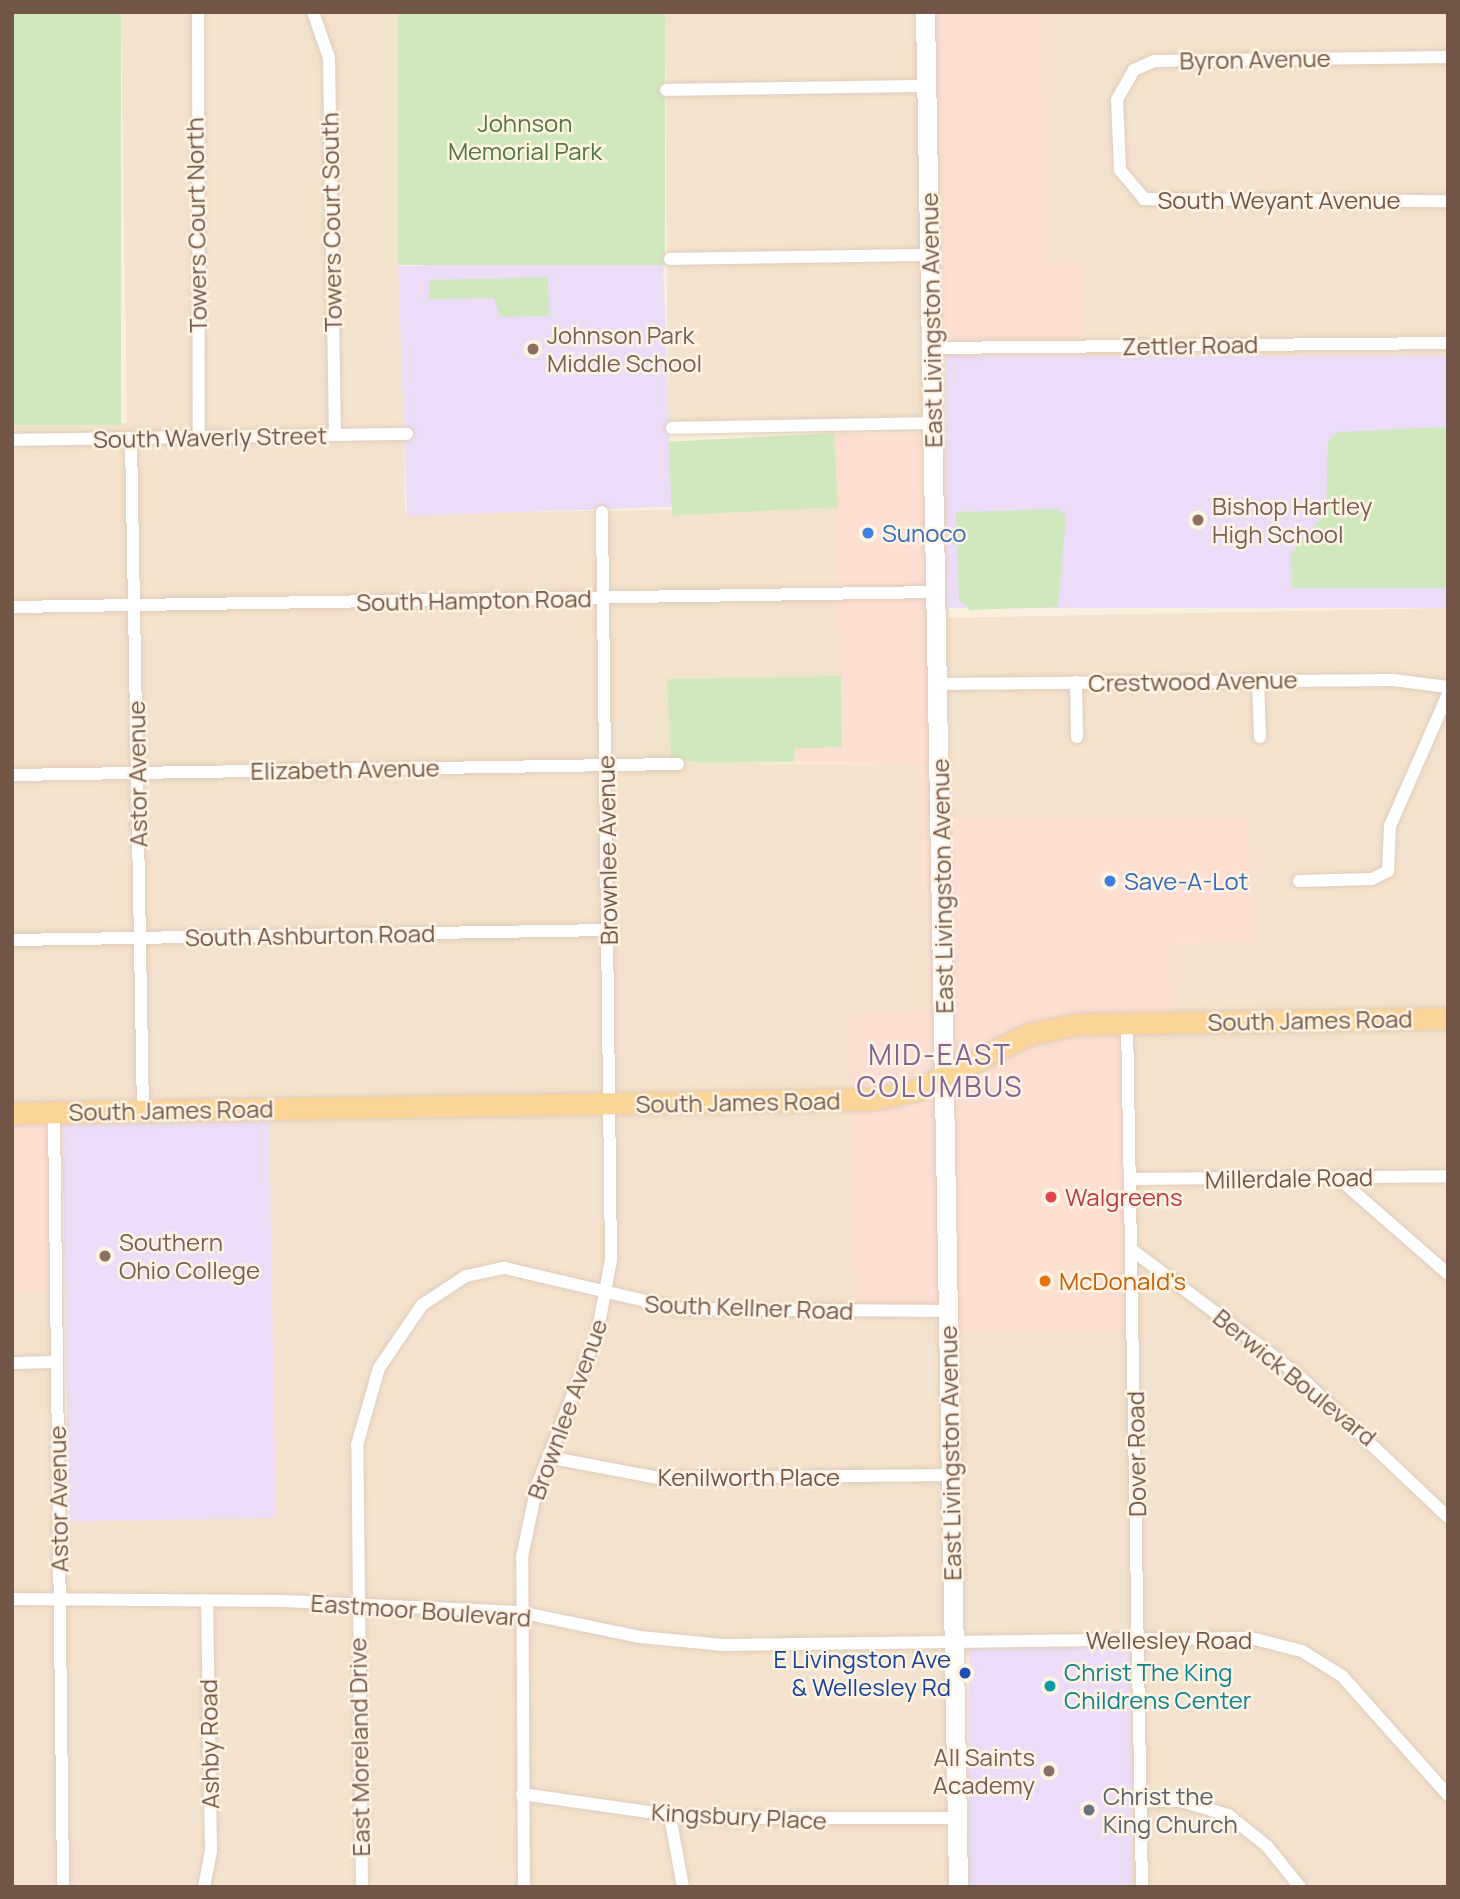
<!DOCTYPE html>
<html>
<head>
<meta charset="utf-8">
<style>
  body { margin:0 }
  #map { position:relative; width:1460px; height:1899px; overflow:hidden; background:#fbf0df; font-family:Manrope,sans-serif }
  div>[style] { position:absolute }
  .residential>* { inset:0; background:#f3e2cd }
  .commercial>* { inset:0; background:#fcded2; transform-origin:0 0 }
  .education>* { inset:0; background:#eddcf7; transform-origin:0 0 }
  .green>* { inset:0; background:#cfe8be; transform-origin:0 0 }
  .roads { filter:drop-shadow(0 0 2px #dfccbb) drop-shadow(0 0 2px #dfccbb) }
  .street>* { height:12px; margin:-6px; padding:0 6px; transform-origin:6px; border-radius:6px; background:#fff }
  .secondary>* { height:19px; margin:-9.5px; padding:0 9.5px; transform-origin:9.5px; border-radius:9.5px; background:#fff }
  .primary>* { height:21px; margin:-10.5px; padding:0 10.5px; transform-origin:10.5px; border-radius:10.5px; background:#fad597 }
  .dots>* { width:19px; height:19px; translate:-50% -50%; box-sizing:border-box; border:4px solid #fff4e4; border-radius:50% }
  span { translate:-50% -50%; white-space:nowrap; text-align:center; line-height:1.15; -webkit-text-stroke:5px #fff4e4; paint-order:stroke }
  .street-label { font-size:24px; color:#715647 }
  .park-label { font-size:24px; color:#507740 }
  .education-label { font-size:24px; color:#785e54 }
  .left { translate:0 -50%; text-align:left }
  .right { translate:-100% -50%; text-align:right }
  .shop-label { font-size:24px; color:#366cbe }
  .health-label { font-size:24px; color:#be3a42 }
  .food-label { font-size:24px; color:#c56008 }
  .transit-label { font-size:24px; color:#164399 }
  .culture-label { font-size:24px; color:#0d838f }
  .worship-label { font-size:24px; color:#5b616d }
  .quarter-label { font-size:28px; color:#836394; letter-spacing:2px }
  .frame { position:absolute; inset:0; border:14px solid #715647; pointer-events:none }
</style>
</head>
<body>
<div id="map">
  <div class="residential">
    <div style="clip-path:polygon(121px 12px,398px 12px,405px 514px,838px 507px,841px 676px,667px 679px,700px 763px,920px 764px,930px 1011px,849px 1016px,1124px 1022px,1169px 944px,1252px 942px,939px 819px,936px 618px,1448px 608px,1448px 1887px,1132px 1887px,1130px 1650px,965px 1655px,968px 1887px,12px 1887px,12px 1291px,63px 1291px,66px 1520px,269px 1122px,62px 1131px,62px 1112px,12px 1113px,12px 425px,127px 423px)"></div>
    <div style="clip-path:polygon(665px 12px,923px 12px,931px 363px,945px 364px,946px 432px,668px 433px)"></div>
    <div style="clip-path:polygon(1041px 12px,1448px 12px,1448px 356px,1083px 362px,1082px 263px,1045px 263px)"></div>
  </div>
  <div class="commercial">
    <div style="clip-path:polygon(923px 12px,1041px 12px,1045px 263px,1082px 263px,1083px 362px,931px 363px)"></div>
    <div style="clip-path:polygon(946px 432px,949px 615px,937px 618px,939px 819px,1248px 818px,1252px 942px,1169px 944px,1171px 1020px,1125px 1022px,1132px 1331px,946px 1330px,946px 1312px,856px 1311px,849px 1016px,930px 1010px,920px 764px,794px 762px,795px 748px,842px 746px,834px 433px)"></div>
    <div style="left:62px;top:1112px;width:179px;height:50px;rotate:90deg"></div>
  </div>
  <div class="education">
    <div style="left:663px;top:257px;width:250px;height:265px;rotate:88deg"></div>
    <div style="left:1448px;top:356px;width:252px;height:503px;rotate:90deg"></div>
    <div style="left:269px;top:1122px;width:396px;height:207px;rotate:89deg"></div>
    <div style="clip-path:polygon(1125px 1646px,1130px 1650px,1132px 1887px,968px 1887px,969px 1648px)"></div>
  </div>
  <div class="green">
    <div style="left:12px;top:12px;width:109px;height:413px"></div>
    <div style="left:398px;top:12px;width:267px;height:253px"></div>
    <div style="clip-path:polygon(548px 277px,549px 316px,500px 317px,494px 298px,429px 299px,429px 280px)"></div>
    <div style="clip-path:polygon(1448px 427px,1448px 588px,1292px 588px,1291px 553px,1326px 512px,1328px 442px,1337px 432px)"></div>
    <div style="left:834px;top:433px;width:74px;height:166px;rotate:87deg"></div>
    <div style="clip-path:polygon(1056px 509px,1066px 515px,1058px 607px,970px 610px,959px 600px,956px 512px)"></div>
    <div style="clip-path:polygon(841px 676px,842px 747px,795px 748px,794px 762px,700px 763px,671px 757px,667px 679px)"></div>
  </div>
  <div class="roads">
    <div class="street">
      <div style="left:198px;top:12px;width:425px;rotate:89.9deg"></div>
      <div style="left:313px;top:12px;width:49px;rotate:70.8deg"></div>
      <div style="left:329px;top:58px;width:377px;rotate:89.1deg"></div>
      <div style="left:1448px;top:57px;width:294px;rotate:179.2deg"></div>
      <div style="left:1154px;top:61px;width:22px;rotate:156deg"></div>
      <div style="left:1134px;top:70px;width:34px;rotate:120deg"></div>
      <div style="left:1117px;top:100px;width:70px;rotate:87.5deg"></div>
      <div style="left:1120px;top:170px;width:38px;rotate:50deg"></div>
      <div style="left:1144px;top:199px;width:304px;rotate:0.4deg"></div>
      <div style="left:666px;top:90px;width:260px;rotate:-0.9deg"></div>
      <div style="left:670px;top:259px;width:260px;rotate:-0.9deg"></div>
      <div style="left:931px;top:348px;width:517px;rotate:-0.55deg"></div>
      <div style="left:672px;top:428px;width:261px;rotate:-1.1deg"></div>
      <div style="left:131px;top:438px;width:672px;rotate:88.98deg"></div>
      <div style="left:12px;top:440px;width:395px;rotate:-0.9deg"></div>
      <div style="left:12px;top:607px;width:924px;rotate:-0.93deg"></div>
      <div style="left:1258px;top:680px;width:57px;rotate:88deg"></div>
      <div style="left:1076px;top:682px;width:55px;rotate:89deg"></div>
      <div style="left:938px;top:684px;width:455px;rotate:-0.5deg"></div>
      <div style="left:1393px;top:680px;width:55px;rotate:7.3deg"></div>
      <div style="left:12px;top:775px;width:666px;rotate:-0.95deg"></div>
      <div style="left:1299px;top:881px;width:73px;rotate:-1.6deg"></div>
      <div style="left:1372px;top:879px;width:18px;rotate:-27deg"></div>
      <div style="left:1388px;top:871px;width:45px;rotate:-87.5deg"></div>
      <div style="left:1390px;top:826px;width:144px;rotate:-66.3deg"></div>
      <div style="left:12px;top:940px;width:596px;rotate:-0.96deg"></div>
      <div style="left:1127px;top:1021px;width:866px;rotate:89.01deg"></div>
      <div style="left:54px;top:1112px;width:775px;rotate:89.33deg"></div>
      <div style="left:1337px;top:1177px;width:147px;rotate:41.1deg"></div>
      <div style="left:1130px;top:1179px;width:318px;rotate:-0.5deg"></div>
      <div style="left:1132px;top:1250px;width:205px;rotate:36.9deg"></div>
      <div style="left:1296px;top:1373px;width:209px;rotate:43.5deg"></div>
      <div style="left:12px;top:1363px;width:45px;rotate:-1.3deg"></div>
      <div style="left:548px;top:1457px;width:112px;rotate:10.8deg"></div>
      <div style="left:658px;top:1478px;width:294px;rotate:-0.6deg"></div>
      <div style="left:12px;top:1599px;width:272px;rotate:0.4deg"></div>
      <div style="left:284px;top:1601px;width:235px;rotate:2.7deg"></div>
      <div style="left:519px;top:1612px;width:124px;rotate:11.7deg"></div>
      <div style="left:640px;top:1637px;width:84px;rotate:5.4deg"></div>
      <div style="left:724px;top:1645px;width:527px;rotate:-0.76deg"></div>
      <div style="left:1251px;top:1638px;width:53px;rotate:14.3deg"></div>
      <div style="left:1302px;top:1651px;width:47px;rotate:32deg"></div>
      <div style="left:1342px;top:1676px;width:159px;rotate:48.3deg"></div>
      <div style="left:522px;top:1794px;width:170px;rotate:8.1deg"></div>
      <div style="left:690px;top:1818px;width:267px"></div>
      <div style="left:1141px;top:1801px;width:40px"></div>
      <div style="left:1181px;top:1801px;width:49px;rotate:16.6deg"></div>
      <div style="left:1228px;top:1815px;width:50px;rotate:38.5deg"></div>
      <div style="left:1267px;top:1846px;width:53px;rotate:51.2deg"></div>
      <div style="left:670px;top:1816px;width:72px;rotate:79.6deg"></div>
      <div style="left:204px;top:1887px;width:37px;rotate:-79deg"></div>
      <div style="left:211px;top:1851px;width:251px;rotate:-90.9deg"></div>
      <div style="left:362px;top:1887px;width:442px;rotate:-90.6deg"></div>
      <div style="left:357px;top:1445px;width:80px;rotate:-74.1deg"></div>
      <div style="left:379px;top:1368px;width:76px;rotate:-55.7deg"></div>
      <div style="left:422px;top:1305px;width:53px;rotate:-33.4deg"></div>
      <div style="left:466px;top:1276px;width:40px;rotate:-12deg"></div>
      <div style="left:505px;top:1268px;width:180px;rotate:13.2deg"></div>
      <div style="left:680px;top:1309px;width:269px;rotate:0.4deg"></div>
      <div style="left:524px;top:1887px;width:330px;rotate:-90.3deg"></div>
      <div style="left:522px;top:1557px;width:73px;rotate:-78.1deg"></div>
      <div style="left:537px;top:1486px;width:168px;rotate:-68.6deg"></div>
      <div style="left:598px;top:1330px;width:71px;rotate:-79.5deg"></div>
      <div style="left:611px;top:1260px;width:748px;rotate:-90.69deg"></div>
    </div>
    <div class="secondary">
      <div style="left:925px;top:12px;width:1875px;rotate:88.99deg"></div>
    </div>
    <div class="primary">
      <div style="left:12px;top:1113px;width:861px;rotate:-0.93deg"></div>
      <div style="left:873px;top:1099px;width:45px;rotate:-11.6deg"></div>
      <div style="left:917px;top:1090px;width:125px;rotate:-26.6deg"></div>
      <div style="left:1029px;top:1034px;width:49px;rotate:-11.8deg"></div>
      <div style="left:1077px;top:1024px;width:371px;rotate:-0.9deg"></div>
    </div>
  </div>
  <div class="dots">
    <div style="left:533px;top:349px;background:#8d6e63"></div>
    <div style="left:1198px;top:520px;background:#8d6e63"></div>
    <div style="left:868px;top:533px;background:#3f7fe0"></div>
    <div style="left:1110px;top:881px;background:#3f7fe0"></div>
    <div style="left:1051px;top:1197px;background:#e0444e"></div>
    <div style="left:105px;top:1256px;background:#8d6e63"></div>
    <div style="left:1045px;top:1281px;background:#e8710a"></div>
    <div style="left:965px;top:1673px;background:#1a4fb4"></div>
    <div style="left:1050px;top:1686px;background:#0f9aa8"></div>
    <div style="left:1049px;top:1771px;background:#8d6e63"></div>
    <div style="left:1089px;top:1810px;background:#6b7280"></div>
  </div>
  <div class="street-label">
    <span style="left:1255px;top:59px;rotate:-1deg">Byron Avenue</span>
    <span style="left:1279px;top:200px">South Weyant Avenue</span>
    <span style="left:331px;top:222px;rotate:-91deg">Towers Court South</span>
    <span style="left:196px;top:225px;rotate:-91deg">Towers Court North</span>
    <span style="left:931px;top:320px;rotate:-91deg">East Livingston Avenue</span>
    <span style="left:1190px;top:345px;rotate:-1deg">Zettler Road</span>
    <span style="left:210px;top:437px;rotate:-1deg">South Waverly Street</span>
    <span style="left:474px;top:600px;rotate:-1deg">South Hampton Road</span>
    <span style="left:1193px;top:681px;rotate:-1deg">Crestwood Avenue</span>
    <span style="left:345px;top:769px;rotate:-1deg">Elizabeth Avenue</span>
    <span style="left:137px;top:774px;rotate:-91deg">Astor Avenue</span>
    <span style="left:607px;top:850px;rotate:-91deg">Brownlee Avenue</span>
    <span style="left:942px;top:886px;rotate:-91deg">East Livingston Avenue</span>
    <span style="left:310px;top:935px;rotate:-1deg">South Ashburton Road</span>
    <span style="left:1310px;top:1020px;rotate:-1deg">South James Road</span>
    <span style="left:738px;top:1102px;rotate:-1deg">South James Road</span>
    <span style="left:171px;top:1110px;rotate:-1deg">South James Road</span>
    <span style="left:1289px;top:1178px;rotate:-1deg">Millerdale Road</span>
    <span style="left:749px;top:1307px;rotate:2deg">South Kellner Road</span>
    <span style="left:1295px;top:1377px;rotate:39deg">Berwick Boulevard</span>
    <span style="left:567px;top:1409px;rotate:-70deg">Brownlee Avenue</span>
    <span style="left:950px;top:1453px;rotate:-91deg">East Livingston Avenue</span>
    <span style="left:1136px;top:1454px;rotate:-91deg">Dover Road</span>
    <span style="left:749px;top:1477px">Kenilworth Place</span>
    <span style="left:58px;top:1499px;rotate:-91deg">Astor Avenue</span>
    <span style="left:421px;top:1610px;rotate:4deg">Eastmoor Boulevard</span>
    <span style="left:1169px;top:1640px">Wellesley Road</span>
    <span style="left:209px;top:1744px;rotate:-91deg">Ashby Road</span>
    <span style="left:359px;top:1747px;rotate:-91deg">East Moreland Drive</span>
    <span style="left:739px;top:1816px;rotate:3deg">Kingsbury Place</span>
  </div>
  <div class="park-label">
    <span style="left:525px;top:137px">Johnson<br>Memorial Park</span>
  </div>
  <div class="education-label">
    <span class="left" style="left:547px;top:349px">Johnson Park<br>Middle School</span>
    <span class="left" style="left:1212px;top:520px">Bishop Hartley<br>High School</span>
    <span class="left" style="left:119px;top:1256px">Southern<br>Ohio College</span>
    <span class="right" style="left:1035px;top:1771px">All Saints<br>Academy</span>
  </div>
  <div class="shop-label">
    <span class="left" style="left:882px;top:533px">Sunoco</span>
    <span class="left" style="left:1124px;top:881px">Save-A-Lot</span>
  </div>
  <div class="health-label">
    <span class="left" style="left:1065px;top:1197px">Walgreens</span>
  </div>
  <div class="food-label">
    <span class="left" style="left:1059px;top:1281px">McDonald's</span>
  </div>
  <div class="transit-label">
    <span class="right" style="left:951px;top:1673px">E Livingston Ave<br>&amp; Wellesley Rd</span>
  </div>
  <div class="culture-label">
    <span class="left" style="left:1064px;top:1686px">Christ The King<br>Childrens Center</span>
  </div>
  <div class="worship-label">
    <span class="left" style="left:1103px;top:1810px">Christ the<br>King Church</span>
  </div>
  <div class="quarter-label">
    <span style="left:940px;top:1070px">MID-EAST<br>COLUMBUS</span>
  </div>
  <div class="frame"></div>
</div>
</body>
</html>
